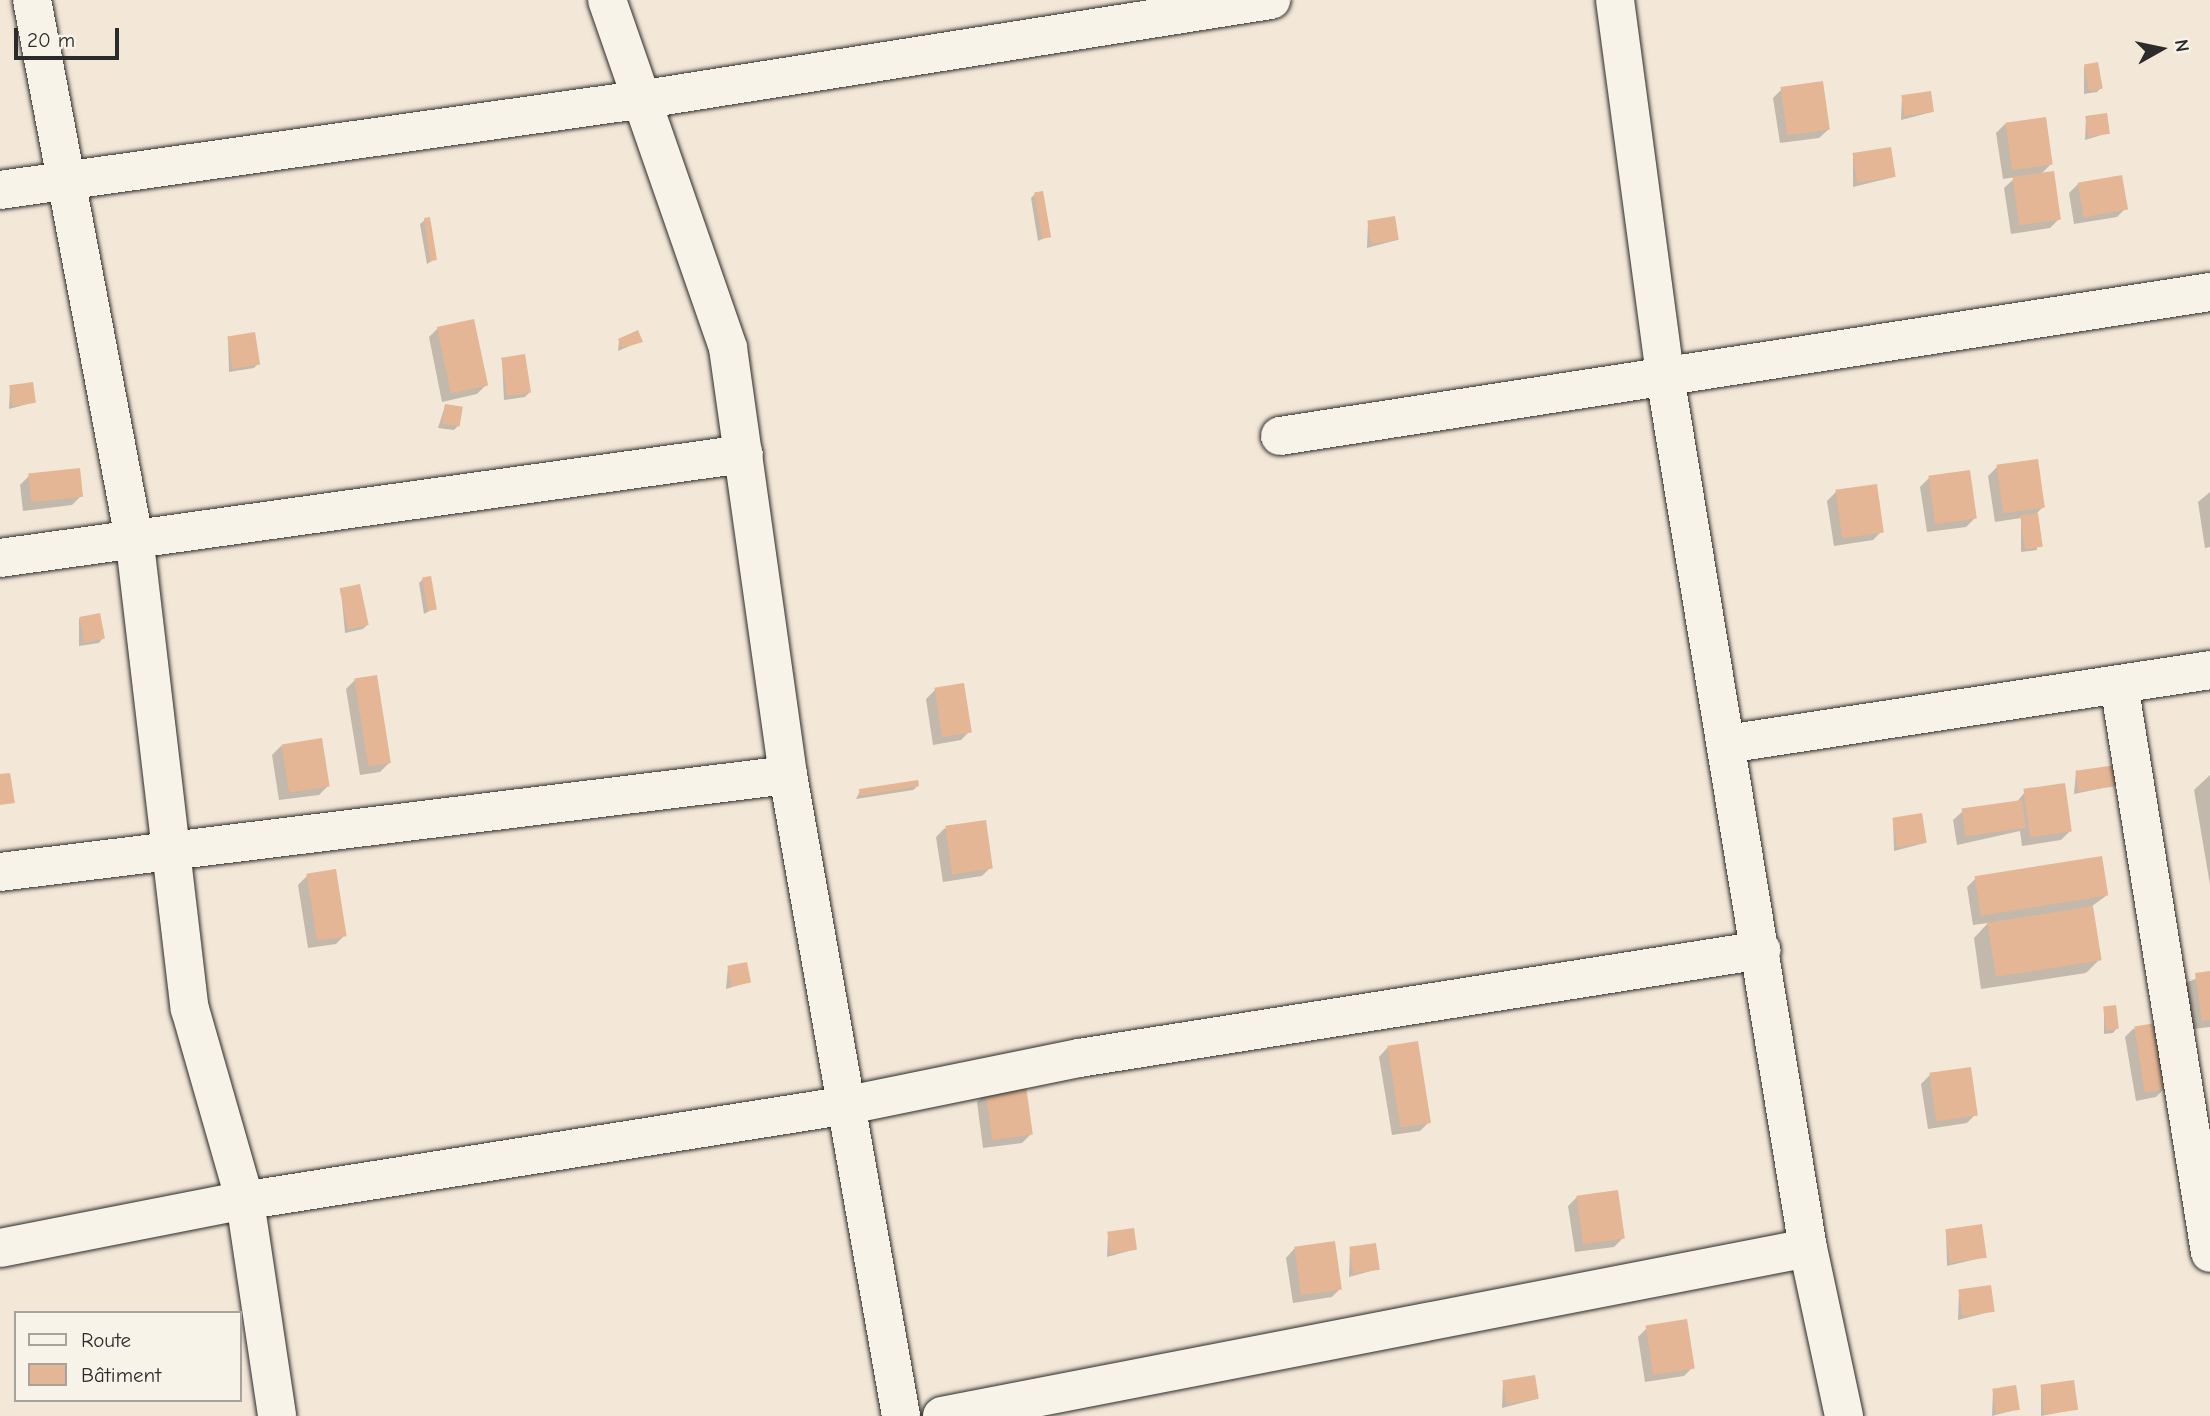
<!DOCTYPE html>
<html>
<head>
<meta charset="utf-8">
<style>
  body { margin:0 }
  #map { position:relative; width:2210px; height:1416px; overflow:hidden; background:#f3e7d7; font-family:"Comic Neue",sans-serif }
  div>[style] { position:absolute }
  .shadow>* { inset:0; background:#0003 }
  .building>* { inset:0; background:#e4b695; transform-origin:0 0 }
  .roads { filter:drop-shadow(0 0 2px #2b2b2b) drop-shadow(0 0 2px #2b2b2b) }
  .minor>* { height:38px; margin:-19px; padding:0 19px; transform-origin:19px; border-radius:19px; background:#f7f3e8 }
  span { translate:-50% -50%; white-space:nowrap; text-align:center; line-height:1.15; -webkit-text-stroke:5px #f7f3e8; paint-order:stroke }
  .legend { position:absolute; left:14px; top:1311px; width:228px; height:91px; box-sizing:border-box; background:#f7f3e8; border:2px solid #a5a39c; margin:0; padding:9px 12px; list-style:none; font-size:21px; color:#2b2b2b }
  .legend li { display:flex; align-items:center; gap:14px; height:35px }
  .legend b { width:35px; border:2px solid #a5a39c }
  .north { position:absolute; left:2126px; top:14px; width:70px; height:70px; -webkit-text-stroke:5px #f7f3e8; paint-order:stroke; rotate:81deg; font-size:19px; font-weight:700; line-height:28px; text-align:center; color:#2b2b2b }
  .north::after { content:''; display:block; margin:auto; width:24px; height:32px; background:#2b2b2b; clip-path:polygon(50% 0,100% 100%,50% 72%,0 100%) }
  .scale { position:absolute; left:14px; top:28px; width:105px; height:32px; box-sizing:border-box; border:4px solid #2b2b2b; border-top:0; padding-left:9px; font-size:21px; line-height:24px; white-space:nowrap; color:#2b2b2b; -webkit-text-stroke:5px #f7f3e8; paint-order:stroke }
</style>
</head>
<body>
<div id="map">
  <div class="shadow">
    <div style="clip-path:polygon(2084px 66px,2101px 88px,2097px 92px,2084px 94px)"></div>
    <div style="clip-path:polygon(1782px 89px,1829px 129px,1819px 138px,1780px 143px,1773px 98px)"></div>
    <div style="clip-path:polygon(1902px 97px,1932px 112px,1901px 120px)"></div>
    <div style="clip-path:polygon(2086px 118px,2108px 133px,2085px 140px)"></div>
    <div style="clip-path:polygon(2005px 124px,2051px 164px,2040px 175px,2059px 219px,2050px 228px,2011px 234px,2004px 188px,2016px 177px,2003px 179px,1996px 133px)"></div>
    <div style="clip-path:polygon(1853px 155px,1894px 177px,1853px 187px)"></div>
    <div style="clip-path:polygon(2078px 184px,2126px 208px,2117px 217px,2074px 224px,2069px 193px)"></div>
    <div style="clip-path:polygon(1035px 194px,1049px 236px,1038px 241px,1031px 198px)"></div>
    <div style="clip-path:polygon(425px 220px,435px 259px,427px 264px,420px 224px)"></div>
    <div style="clip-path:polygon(1368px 222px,1397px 240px,1367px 248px)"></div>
    <div style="clip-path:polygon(438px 328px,486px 385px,477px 394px,442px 402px,429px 337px)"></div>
    <div style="clip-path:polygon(228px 338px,258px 364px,254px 368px,229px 372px)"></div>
    <div style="clip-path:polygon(619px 341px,641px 341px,618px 351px)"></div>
    <div style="clip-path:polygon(502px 359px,529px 393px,525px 397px,504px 400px)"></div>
    <div style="clip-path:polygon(10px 387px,35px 402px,9px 409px)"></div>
    <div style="clip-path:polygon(445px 406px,458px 426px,454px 430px,438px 428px)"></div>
    <div style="clip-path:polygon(1997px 467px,2043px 507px,2036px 514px,2037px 550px,2021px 552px,2021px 518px,1995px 522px,1988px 476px)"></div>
    <div style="clip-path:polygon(29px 476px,81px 496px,72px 505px,23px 511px,20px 485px)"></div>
    <div style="clip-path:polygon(1929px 478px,1975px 518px,1966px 527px,1927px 532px,1920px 487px)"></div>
    <div style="clip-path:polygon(1836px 492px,1882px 531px,1873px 540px,1834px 546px,1827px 501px)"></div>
    <div style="clip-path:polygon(2210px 492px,2210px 547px,2205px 548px,2198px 502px)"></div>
    <div style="clip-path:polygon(423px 579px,435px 608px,424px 614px,419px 583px)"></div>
    <div style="clip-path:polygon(341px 590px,367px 625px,363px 629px,345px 633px)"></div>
    <div style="clip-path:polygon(79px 618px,103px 638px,99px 643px,79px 646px)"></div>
    <div style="clip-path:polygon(355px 680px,389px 763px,380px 772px,360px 775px,346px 689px)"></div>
    <div style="clip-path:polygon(935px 690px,970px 731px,961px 740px,933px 745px,926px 699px)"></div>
    <div style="clip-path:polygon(281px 746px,328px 786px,319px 795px,279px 800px,272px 755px)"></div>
    <div style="clip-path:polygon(2076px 772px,2117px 785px,2074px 794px)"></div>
    <div style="clip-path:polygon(2210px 775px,2210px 885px,2194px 790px)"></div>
    <div style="clip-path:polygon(918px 786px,913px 790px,856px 799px,860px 791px)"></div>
    <div style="clip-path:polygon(2025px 792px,2070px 831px,2061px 840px,2022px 846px,2020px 831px,1957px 845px,1953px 820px,1963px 811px,2016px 803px)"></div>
    <div style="clip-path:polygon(1893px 819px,1925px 843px,1894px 851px)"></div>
    <div style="clip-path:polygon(945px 828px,991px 867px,982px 876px,943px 882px,936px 837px)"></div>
    <div style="clip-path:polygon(307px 876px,345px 935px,336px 944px,308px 948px,298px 885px)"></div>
    <div style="clip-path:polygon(1976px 878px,2106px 896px,2092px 906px,2100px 959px,2086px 973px,1981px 989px,1974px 938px,1988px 923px,1973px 925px,1967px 887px)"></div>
    <div style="clip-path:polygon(728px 967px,749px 982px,726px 989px)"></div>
    <div style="clip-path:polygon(2210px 972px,2210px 1027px,2193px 1029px,2186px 983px)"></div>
    <div style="clip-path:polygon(2104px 1008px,2117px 1028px,2113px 1033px,2104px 1034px)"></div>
    <div style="clip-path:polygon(2134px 1028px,2165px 1088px,2156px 1097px,2136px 1101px,2125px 1037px)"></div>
    <div style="clip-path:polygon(1388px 1047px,1429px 1122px,1420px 1131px,1392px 1135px,1379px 1057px)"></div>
    <div style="clip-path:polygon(1930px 1075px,1976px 1114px,1967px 1123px,1928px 1129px,1921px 1084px)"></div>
    <div style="clip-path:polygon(986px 1093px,1031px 1134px,1022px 1143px,983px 1148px,977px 1102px)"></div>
    <div style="clip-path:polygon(1577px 1197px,1623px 1238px,1614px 1247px,1575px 1252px,1568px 1206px)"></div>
    <div style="clip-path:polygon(1946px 1232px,1985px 1257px,1947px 1266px)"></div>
    <div style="clip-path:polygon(1108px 1234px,1136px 1249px,1107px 1257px)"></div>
    <div style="clip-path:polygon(1295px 1248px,1341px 1288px,1332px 1297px,1293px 1303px,1286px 1258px)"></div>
    <div style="clip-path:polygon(1350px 1248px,1378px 1269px,1349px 1277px)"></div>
    <div style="clip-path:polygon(1959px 1292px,1993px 1311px,1958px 1320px)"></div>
    <div style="clip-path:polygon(1647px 1328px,1693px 1367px,1684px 1376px,1645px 1382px,1638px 1337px)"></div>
    <div style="clip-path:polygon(1503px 1382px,1537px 1399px,1502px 1408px)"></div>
    <div style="clip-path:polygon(2041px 1387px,2077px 1409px,2041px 1416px)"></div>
    <div style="clip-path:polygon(1993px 1391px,2018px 1409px,1992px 1416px)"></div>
  </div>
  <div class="building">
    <div style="left:2098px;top:62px;width:27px;height:14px;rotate:80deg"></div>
    <div style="left:1823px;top:81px;width:49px;height:43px;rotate:82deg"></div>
    <div style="left:1931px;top:91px;width:21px;height:30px;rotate:82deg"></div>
    <div style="left:2107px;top:113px;width:21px;height:22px;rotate:82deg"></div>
    <div style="left:2046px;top:117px;width:48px;height:41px;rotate:82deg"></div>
    <div style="left:1891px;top:147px;width:30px;height:39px;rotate:81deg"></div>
    <div style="left:2054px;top:171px;width:49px;height:42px;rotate:82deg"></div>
    <div style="left:2122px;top:175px;width:35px;height:45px;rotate:80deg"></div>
    <div style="left:1043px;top:191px;width:47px;height:9px;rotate:80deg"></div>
    <div style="left:1395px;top:216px;width:24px;height:28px;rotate:81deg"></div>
    <div style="clip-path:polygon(430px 217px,437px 260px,430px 261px,424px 218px)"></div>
    <div style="left:474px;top:319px;width:68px;height:38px;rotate:78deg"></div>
    <div style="clip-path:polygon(638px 330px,643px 342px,622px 348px,618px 339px)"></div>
    <div style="left:255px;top:332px;width:33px;height:28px;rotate:81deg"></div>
    <div style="left:525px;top:354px;width:39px;height:24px;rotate:81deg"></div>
    <div style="left:33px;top:382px;width:21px;height:24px;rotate:82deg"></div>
    <div style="left:445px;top:404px;width:18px;height:20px;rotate:9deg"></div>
    <div style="left:2038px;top:459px;width:49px;height:42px;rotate:82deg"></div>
    <div style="left:80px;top:468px;width:29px;height:52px;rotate:84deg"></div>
    <div style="left:1970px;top:470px;width:49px;height:42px;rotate:82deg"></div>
    <div style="left:1877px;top:484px;width:49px;height:42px;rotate:82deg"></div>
    <div style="left:2038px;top:513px;width:34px;height:18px;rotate:82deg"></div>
    <div style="left:431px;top:576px;width:34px;height:9px;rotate:80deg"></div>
    <div style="left:360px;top:584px;width:42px;height:21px;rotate:78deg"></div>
    <div style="left:100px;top:613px;width:26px;height:21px;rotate:79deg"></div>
    <div style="left:377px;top:675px;width:89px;height:23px;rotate:81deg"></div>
    <div style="left:964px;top:683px;width:50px;height:30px;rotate:81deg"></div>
    <div style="left:322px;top:738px;width:49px;height:41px;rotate:81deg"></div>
    <div style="left:2116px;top:765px;width:21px;height:41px;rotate:82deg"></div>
    <div style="clip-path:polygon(10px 773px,15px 803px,0 805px,0 774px)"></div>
    <div style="clip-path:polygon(918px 780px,919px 786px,860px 796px,859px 789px)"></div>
    <div style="left:2065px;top:783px;width:49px;height:42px;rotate:82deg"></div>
    <div style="left:2022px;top:800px;width:28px;height:61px;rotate:82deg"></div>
    <div style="left:1922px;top:813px;width:30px;height:30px;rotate:81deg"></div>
    <div style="left:986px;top:820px;width:49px;height:41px;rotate:82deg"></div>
    <div style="left:2102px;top:856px;width:40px;height:129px;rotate:81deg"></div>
    <div style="left:336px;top:869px;width:68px;height:30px;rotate:81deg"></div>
    <div style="left:2093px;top:906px;width:55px;height:107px;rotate:81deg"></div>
    <div style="left:747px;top:962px;width:21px;height:20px;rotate:79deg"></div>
    <div style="clip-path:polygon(2210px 971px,2210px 1020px,2202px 1021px,2195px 973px)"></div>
    <div style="left:2116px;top:1005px;width:24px;height:13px;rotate:83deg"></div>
    <div style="left:2156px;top:1023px;width:67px;height:22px;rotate:81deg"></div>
    <div style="left:1418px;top:1041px;width:83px;height:31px;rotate:81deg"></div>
    <div style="left:1971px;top:1067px;width:49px;height:42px;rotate:82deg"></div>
    <div style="left:1026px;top:1086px;width:49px;height:41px;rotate:82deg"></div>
    <div style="left:1618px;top:1190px;width:49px;height:42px;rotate:82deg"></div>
    <div style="left:1982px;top:1224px;width:34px;height:37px;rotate:82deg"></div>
    <div style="left:1134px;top:1228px;width:22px;height:27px;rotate:82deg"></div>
    <div style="left:1335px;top:1241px;width:49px;height:41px;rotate:82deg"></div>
    <div style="left:1376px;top:1243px;width:27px;height:27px;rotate:82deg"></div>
    <div style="left:1991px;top:1285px;width:27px;height:33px;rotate:82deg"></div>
    <div style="left:1687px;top:1319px;width:50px;height:42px;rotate:81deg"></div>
    <div style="left:1535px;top:1375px;width:24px;height:33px;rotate:81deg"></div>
    <div style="left:2074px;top:1380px;width:30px;height:34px;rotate:82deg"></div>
    <div style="left:2016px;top:1385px;width:25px;height:24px;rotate:81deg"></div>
  </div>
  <div class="roads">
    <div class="minor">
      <div style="left:32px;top:0;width:554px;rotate:79.28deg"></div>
      <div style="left:135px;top:544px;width:468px;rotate:83.3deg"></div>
      <div style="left:190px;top:1009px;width:200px;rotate:74deg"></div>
      <div style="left:245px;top:1201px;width:217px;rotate:81.5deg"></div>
      <div style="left:607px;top:0;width:368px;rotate:70.8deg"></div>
      <div style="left:728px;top:348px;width:431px;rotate:82deg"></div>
      <div style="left:788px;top:775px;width:651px;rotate:80deg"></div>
      <div style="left:1615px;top:0;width:379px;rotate:82.4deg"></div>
      <div style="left:1665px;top:376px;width:884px;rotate:80.69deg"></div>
      <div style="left:1808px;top:1248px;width:172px;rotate:77.9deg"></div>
      <div style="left:0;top:190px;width:651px;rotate:-8.03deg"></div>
      <div style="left:645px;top:99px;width:634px;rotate:-8.99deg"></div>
      <div style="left:1280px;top:436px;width:941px;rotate:-8.8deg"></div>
      <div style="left:0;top:558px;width:751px;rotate:-7.96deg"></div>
      <div style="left:2119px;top:684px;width:576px;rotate:80.91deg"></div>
      <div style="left:1727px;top:744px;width:489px;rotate:-8.7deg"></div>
      <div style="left:0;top:872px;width:794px;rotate:-7.02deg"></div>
      <div style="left:0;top:1248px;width:234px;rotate:-11.1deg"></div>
      <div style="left:230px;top:1203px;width:626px;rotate:-9.01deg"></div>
      <div style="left:848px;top:1105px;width:236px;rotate:-11.5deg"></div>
      <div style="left:1079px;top:1058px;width:691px;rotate:-8.99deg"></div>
      <div style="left:942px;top:1416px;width:882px;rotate:-10.98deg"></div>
    </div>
  </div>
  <ul class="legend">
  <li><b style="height:9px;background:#f7f3e8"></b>Route</li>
  <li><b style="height:19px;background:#e4b695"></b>Bâtiment</li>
  </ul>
  <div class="north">N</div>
  <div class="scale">20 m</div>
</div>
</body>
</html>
